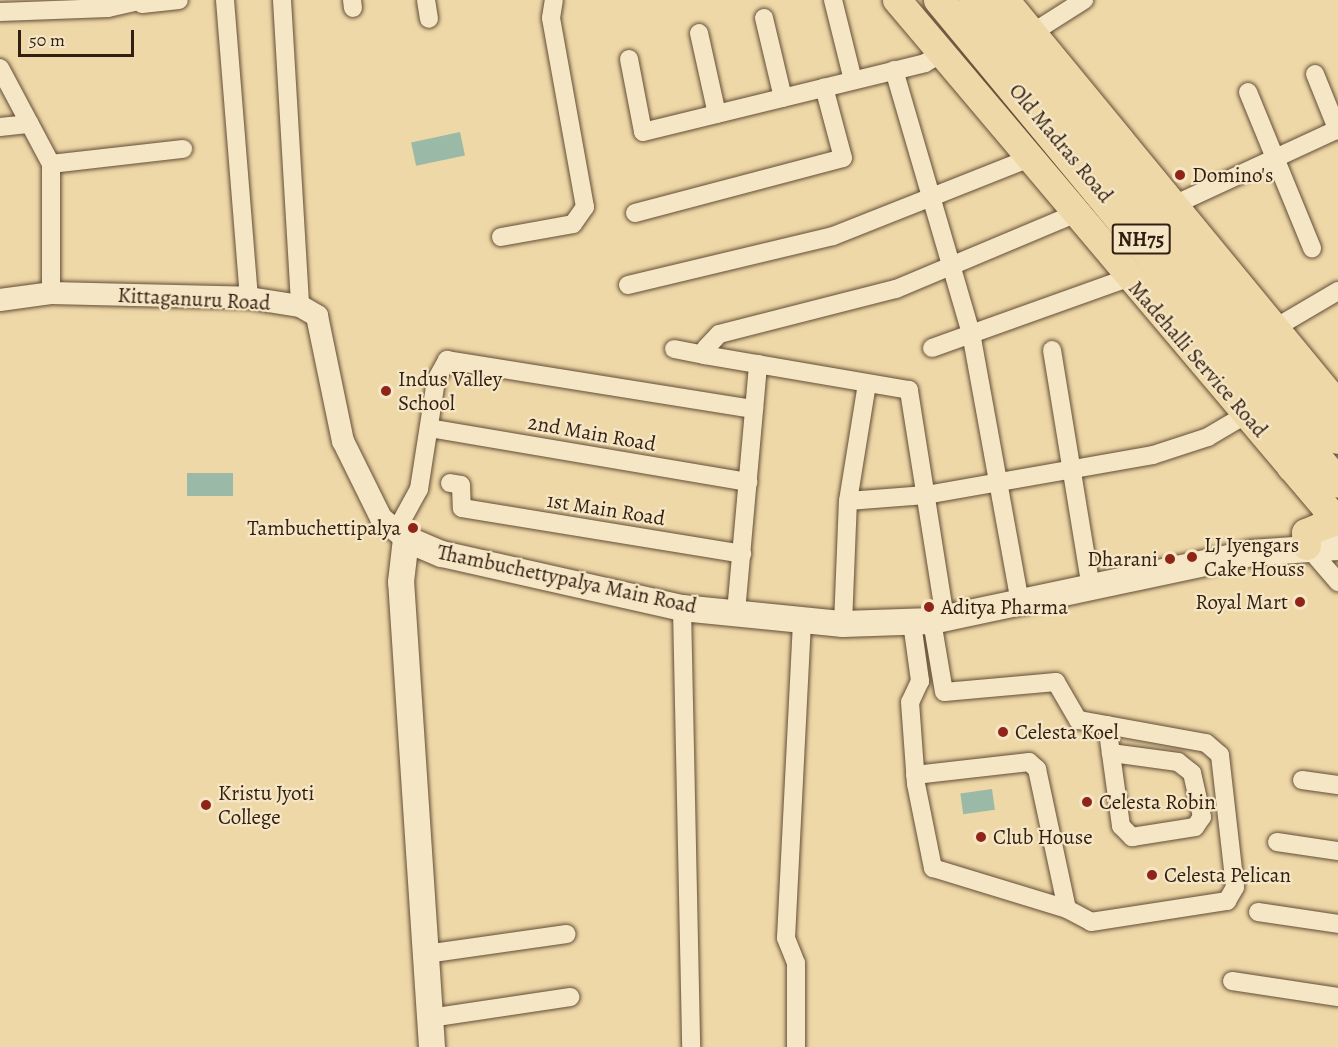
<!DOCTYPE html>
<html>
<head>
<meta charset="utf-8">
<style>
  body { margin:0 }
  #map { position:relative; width:1338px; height:1047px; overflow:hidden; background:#efd8a7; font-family:Alegreya,serif }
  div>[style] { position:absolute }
  .water>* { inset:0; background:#9abaa7; transform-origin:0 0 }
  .roads { filter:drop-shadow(0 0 2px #624d37) drop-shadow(0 0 2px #624d37) }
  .minor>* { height:18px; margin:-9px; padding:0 9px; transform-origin:9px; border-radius:9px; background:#f5e6c6 }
  .tertiary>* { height:22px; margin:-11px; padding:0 11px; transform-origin:11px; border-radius:11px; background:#f5e6c6 }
  .secondary>* { height:26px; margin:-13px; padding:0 13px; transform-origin:13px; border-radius:13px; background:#f5e6c6 }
  .primary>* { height:28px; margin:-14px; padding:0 14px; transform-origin:14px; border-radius:14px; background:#efd8a7 }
  .trunk>* { height:30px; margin:-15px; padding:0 15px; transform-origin:15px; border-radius:15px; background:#efd8a7 }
  .dots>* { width:16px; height:16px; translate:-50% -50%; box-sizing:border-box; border:3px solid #f5e6c6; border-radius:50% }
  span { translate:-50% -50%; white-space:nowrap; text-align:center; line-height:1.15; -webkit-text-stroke:4.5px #f5e6c6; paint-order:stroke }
  .shield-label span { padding:2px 4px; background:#f5e6c6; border:2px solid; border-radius:4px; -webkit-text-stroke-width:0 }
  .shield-label { font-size:20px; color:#331f12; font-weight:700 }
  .street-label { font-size:21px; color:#331f12 }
  .poi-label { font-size:21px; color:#331f12 }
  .left { translate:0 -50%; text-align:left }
  .right { translate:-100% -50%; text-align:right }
  .scale { position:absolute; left:18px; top:30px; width:116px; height:27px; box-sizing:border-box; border:3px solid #331f12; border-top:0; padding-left:8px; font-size:18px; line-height:21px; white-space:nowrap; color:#331f12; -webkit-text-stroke:4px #f5e6c6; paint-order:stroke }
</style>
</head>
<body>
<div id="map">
  <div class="water">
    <div style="left:460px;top:132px;width:24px;height:50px;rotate:78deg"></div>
    <div style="left:233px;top:473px;width:23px;height:46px;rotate:90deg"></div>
    <div style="left:992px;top:789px;width:21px;height:32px;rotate:82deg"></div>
  </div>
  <div class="roads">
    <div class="minor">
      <div style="left:225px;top:0;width:299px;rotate:85.4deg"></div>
      <div style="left:282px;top:0;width:307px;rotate:86.6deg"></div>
      <div style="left:352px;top:0;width:8px;rotate:83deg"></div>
      <div style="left:426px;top:0;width:19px;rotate:81deg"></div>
      <div style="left:833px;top:0;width:82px;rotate:76deg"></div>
      <div style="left:142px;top:4px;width:37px;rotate:-6deg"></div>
      <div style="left:0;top:12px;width:108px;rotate:-2.1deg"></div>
      <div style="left:108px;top:8px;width:35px;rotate:-13deg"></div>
      <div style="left:764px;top:18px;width:82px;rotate:76.6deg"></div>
      <div style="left:699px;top:33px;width:83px;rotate:77.5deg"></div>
      <div style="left:1032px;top:33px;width:62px;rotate:-32.4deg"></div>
      <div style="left:629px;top:59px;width:74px;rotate:79.1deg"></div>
      <div style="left:643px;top:132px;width:290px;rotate:-13.7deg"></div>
      <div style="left:925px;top:63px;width:20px;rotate:-30deg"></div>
      <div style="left:0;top:68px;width:109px;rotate:62deg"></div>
      <div style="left:51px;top:164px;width:129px;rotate:90deg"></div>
      <div style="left:894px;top:70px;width:274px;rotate:73.7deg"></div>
      <div style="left:971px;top:333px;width:273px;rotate:79.7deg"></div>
      <div style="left:1315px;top:74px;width:61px;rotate:68deg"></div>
      <div style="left:1248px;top:92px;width:169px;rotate:67.7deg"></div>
      <div style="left:0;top:127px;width:30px;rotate:-6deg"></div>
      <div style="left:51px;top:164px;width:133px;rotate:-6.5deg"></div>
      <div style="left:1176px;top:204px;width:179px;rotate:-24.8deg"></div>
      <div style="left:635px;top:213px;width:215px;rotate:-14.8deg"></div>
      <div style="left:843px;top:158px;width:73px;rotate:-105deg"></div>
      <div style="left:501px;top:237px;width:73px;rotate:-10.2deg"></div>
      <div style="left:573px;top:224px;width:21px;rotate:-55deg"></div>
      <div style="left:585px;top:207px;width:192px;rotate:-100.2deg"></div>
      <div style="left:551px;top:18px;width:18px;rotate:-81deg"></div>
      <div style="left:628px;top:285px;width:211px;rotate:-13.4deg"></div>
      <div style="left:833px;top:236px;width:209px;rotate:-21.6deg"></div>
      <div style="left:1275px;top:328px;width:73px;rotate:-30.4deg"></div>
      <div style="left:932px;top:348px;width:207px;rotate:-19.7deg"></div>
      <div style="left:674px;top:349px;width:32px;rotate:11deg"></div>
      <div style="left:1052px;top:350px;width:240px;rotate:80.7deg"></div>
      <div style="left:429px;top:428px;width:324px;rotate:9.6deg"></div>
      <div style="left:450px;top:483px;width:11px;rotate:10deg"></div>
      <div style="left:461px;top:485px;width:23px;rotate:88deg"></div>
      <div style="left:462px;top:508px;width:284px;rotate:9.3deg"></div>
      <div style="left:848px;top:501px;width:78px;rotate:-4.4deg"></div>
      <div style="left:926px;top:495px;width:230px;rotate:-10deg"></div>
      <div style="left:1153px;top:455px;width:58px;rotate:-18.1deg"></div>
      <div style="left:1208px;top:437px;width:45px;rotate:-30.5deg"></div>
      <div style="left:396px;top:531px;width:48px;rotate:-61.3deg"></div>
      <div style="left:419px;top:489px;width:110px;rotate:-81.1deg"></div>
      <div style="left:436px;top:380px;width:23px;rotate:-61deg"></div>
      <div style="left:447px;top:360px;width:311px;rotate:9.1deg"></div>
      <div style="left:1307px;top:546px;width:48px;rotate:49.3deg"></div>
      <div style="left:682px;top:608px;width:439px;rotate:88.8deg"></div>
      <div style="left:736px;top:612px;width:249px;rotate:-84.9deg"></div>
      <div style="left:945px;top:618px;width:231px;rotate:-99deg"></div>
      <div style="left:909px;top:390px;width:207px;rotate:-170.3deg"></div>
      <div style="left:705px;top:355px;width:7px;rotate:-82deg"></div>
      <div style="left:706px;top:348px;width:19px;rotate:-47deg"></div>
      <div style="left:719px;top:334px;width:183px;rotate:-14.3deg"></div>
      <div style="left:896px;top:289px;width:193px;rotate:-22.8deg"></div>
      <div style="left:912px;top:623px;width:59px;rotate:82.1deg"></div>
      <div style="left:920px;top:681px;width:23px;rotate:115deg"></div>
      <div style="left:910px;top:702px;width:82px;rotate:85.8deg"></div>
      <div style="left:916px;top:784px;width:86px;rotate:78.6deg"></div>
      <div style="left:933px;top:868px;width:140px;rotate:17deg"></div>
      <div style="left:1067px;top:909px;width:27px;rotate:28deg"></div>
      <div style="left:1091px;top:922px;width:138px;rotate:-8.8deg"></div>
      <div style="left:1227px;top:901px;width:16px;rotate:-60deg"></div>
      <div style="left:1235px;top:887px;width:133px;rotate:-96.5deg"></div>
      <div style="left:1220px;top:755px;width:18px;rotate:-139deg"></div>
      <div style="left:1206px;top:743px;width:130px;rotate:-169.8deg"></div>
      <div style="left:1078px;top:720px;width:44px;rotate:-120.1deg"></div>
      <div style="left:1056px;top:682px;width:112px;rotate:174.9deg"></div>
      <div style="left:944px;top:692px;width:72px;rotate:-99.6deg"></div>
      <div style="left:843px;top:624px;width:123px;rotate:-87.7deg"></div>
      <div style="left:848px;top:501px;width:119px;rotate:-80.8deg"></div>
      <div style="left:1107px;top:725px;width:102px;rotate:82.1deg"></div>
      <div style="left:1121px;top:826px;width:16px;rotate:45deg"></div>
      <div style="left:1132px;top:837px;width:64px;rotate:-9deg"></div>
      <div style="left:1195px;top:827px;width:12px;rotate:-55deg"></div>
      <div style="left:1202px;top:817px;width:45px;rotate:-102.8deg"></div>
      <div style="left:1192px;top:773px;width:18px;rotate:-142deg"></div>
      <div style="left:1178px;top:762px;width:68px;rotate:-172.3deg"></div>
      <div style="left:915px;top:775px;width:115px;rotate:-6.5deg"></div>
      <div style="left:1029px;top:762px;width:11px;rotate:41deg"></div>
      <div style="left:1037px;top:769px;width:143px;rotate:77.9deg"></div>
      <div style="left:1302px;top:780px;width:36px;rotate:8deg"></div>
      <div style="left:1277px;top:842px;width:62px;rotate:8.4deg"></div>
      <div style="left:1258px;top:912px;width:81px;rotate:8.5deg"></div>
      <div style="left:426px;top:954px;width:142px;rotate:-8.1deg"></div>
      <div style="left:1232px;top:981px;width:107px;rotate:8.6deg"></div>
      <div style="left:430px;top:1018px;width:142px;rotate:-8.5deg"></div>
      <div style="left:796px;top:1047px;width:84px;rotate:-90deg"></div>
      <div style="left:796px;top:963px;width:27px;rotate:-112deg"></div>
      <div style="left:786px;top:938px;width:320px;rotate:-87.1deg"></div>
    </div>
    <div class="tertiary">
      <div style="left:0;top:300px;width:51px;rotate:-7.8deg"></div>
      <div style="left:51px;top:293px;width:198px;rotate:1.4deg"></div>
      <div style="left:249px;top:298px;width:52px;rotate:8.9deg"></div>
      <div style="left:300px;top:306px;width:20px;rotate:30deg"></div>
      <div style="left:317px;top:316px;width:128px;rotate:78.3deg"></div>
      <div style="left:343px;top:441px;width:86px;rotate:63.7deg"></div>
      <div style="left:381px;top:518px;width:33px;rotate:40deg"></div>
    </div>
    <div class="secondary">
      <div style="left:432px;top:1047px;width:466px;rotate:-93.8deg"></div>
      <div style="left:401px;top:582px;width:43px;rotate:-83.4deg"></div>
      <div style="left:406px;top:539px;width:39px;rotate:23deg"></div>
      <div style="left:442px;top:554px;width:246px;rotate:12.7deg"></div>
      <div style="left:682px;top:608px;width:162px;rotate:5.7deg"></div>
      <div style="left:843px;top:624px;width:89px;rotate:-1.9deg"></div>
      <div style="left:932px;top:621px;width:326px;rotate:-12deg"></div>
      <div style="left:1251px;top:553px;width:87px;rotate:-3.9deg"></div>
    </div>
    <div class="primary">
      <div style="left:897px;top:0;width:665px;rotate:49.82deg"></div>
      <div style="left:1326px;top:508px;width:16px;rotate:75deg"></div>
      <div style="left:1330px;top:523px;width:26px;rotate:157deg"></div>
      <div style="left:1306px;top:533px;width:13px;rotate:86deg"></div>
      <div style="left:1005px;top:0;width:524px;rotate:50.57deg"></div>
    </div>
    <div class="trunk">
      <div style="left:939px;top:0;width:626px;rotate:50.44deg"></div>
      <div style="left:974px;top:0;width:570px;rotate:50.34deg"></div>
      <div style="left:1292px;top:467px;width:38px;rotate:-81deg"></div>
    </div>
  </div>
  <div class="dots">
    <div style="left:1180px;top:175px;background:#8f2418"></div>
    <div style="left:386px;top:391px;background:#8f2418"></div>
    <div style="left:413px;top:528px;background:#8f2418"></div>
    <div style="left:1192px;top:557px;background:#8f2418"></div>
    <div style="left:1170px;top:559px;background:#8f2418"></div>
    <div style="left:1300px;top:602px;background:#8f2418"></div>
    <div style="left:929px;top:607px;background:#8f2418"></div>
    <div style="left:1003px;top:732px;background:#8f2418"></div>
    <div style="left:1087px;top:802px;background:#8f2418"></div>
    <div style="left:206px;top:805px;background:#8f2418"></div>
    <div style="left:981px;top:837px;background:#8f2418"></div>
    <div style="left:1152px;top:875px;background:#8f2418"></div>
  </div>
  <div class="shield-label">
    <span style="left:1141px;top:239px">NH75</span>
  </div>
  <div class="street-label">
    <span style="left:1061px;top:143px;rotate:50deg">Old Madras Road</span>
    <span style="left:194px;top:299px;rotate:3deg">Kittaganuru Road</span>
    <span style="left:1198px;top:359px;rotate:49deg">Madehalli Service Road</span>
    <span style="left:592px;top:433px;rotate:10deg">2nd Main Road</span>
    <span style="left:606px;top:509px;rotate:9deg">1st Main Road</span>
    <span style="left:567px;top:579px;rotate:12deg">Thambuchettypalya Main Road</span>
  </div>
  <div class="poi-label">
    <span class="left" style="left:1192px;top:175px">Domino's</span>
    <span class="left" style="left:398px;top:391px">Indus Valley<br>School</span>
    <span class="right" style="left:401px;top:528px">Tambuchettipalya</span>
    <span class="left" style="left:1204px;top:557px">LJ Iyengars<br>Cake Houss</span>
    <span class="right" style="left:1158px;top:559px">Dharani</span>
    <span class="right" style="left:1288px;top:602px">Royal Mart</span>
    <span class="left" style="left:941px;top:607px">Aditya Pharma</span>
    <span class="left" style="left:1015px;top:732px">Celesta Koel</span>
    <span class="left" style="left:218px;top:805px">Kristu Jyoti<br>College</span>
    <span class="left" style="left:1099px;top:802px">Celesta Robin</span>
    <span class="left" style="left:993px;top:837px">Club House</span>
    <span class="left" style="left:1164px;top:875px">Celesta Pelican</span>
  </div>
  <div class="scale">50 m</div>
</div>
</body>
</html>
